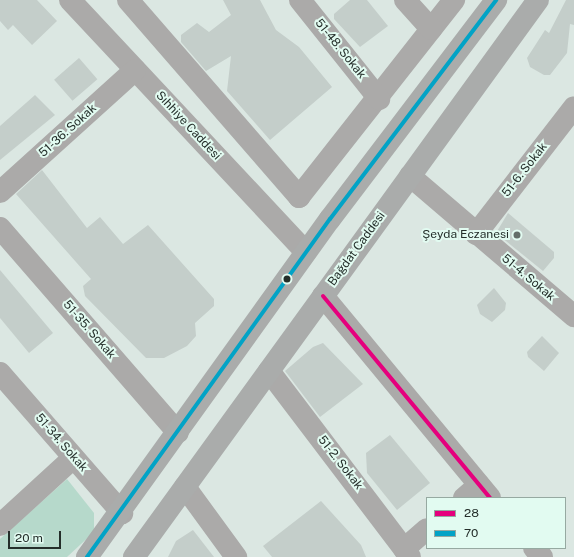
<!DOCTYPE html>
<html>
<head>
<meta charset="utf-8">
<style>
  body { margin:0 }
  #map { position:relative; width:574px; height:557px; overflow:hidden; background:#dbe7e2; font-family:"Public Sans",sans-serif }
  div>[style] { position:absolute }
  .green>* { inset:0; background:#b6d9cb }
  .building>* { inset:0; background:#c4ceca; transform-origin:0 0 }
  .minor>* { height:22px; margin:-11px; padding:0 11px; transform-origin:11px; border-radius:11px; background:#abaaa9 }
  .major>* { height:22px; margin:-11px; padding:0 11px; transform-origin:11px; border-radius:11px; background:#aaacab }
  .bus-1>* { height:4px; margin:-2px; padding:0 2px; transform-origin:2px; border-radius:2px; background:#e5007d }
  .bus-2>* { height:4px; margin:-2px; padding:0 2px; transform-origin:2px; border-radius:2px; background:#02a3c6 }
  .dots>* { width:11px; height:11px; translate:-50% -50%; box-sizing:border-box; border:2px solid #e2fbf1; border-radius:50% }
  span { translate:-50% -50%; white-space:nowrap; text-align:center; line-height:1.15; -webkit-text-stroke:4px #e2fbf1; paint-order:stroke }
  .street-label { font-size:12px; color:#242e2a }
  .poi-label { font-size:12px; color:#242e2a }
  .right { translate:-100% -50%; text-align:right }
  .legend { position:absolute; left:426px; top:497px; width:140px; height:52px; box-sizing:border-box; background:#e2fbf1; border:1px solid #96a9a1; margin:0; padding:5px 7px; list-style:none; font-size:12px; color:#242e2a }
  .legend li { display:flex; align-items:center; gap:8px; height:20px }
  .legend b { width:20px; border:1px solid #96a9a1 }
  .scale { position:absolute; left:8px; top:531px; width:53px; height:18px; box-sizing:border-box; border:2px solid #242e2a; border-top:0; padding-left:5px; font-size:12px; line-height:14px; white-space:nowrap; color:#242e2a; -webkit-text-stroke:3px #e2fbf1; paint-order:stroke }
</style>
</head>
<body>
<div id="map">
  <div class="green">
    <div style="clip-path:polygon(67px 479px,94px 513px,94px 532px,67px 557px,0 557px,0 539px)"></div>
  </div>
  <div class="building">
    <div style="clip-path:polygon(0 0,37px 0,57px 21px,32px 45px,13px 25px,8px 30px,0 21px)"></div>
    <div style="clip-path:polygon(223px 0,260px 0,276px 30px,299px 47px,332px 87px,270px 140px,227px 91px,231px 56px,206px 71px,181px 42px,181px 35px,197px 23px,209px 32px,231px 15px)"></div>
    <div style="clip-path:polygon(350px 0,367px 0,388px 26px,360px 47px,334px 19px,334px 14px)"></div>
    <div style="clip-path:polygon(566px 0,574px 0,574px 25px,570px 24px,567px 53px,550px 75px,544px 75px,530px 67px,527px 58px,545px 30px,549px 33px)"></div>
    <div style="left:79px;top:58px;width:28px;height:33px;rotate:49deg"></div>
    <div style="clip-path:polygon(35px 95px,55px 115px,0 160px,0 126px)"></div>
    <div style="clip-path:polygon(42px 170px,87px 228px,100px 217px,123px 244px,148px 225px,214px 299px,214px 306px,195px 323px,196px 336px,187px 346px,164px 358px,146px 358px,85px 296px,83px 286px,91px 279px,16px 194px)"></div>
    <div style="clip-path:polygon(508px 213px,554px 252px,554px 258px,543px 271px,496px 233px)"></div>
    <div style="clip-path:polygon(0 270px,53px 333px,29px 353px,0 318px)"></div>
    <div style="clip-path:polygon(494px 288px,506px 303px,505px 310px,492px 322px,480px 314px,477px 305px)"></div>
    <div style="clip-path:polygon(542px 336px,559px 353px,544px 371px,528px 357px,527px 352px)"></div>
    <div style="clip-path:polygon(323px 343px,363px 384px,320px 417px,285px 371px,313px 347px)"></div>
    <div style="clip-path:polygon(390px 435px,430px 483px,397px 510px,367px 473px,366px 453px)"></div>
    <div style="clip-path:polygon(321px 501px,361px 545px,366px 557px,272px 557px,263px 546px)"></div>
    <div style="clip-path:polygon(193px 530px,214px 557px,168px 557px,176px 541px)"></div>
  </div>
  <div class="minor">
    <div style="left:70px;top:0;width:345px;rotate:46.9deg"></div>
    <div style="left:128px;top:0;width:261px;rotate:49deg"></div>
    <div style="left:299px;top:197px;width:251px;rotate:-51.8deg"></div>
    <div style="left:300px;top:0;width:127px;rotate:51.4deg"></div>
    <div style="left:405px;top:0;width:39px;rotate:48deg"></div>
    <div style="left:410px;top:176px;width:216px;rotate:40.5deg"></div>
    <div style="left:0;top:192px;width:182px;rotate:-42.1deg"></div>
    <div style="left:0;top:228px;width:271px;rotate:49deg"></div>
    <div style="left:476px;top:234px;width:160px;rotate:-52.3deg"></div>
    <div style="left:323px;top:296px;width:262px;rotate:50.4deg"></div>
    <div style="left:269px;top:371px;width:233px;rotate:52.8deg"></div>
    <div style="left:0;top:373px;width:186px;rotate:48.9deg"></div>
    <div style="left:185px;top:487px;width:87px;rotate:53.9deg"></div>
    <div style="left:464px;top:498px;width:20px;rotate:-41deg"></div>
    <div style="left:0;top:525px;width:99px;rotate:-42.5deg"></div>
    <div style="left:534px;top:548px;width:12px;rotate:48deg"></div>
    <div style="left:404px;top:549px;width:30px;rotate:-41deg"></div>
  </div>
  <div class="major">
    <div style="left:87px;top:557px;width:416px;rotate:-54.3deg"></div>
    <div style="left:330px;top:219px;width:275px;rotate:-52.8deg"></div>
    <div style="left:134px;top:557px;width:688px;rotate:-54.05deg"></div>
  </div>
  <div class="bus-1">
    <div style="left:323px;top:296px;width:262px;rotate:50.4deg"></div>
  </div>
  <div class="bus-2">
    <div style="left:87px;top:557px;width:416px;rotate:-54.3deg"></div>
    <div style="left:330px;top:219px;width:275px;rotate:-52.8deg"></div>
  </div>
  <div class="dots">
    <div style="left:517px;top:235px;background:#646f6a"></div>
    <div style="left:287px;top:279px;background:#242e2a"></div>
  </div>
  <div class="street-label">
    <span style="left:340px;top:49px;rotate:51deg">51-48. Sokak</span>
    <span style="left:188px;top:126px;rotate:47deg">Sıhhiye Caddesi</span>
    <span style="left:68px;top:131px;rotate:-42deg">51-36. Sokak</span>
    <span style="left:525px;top:170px;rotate:-52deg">51-6. Sokak</span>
    <span style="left:357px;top:249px;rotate:-54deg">Bağdat Caddesi</span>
    <span style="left:528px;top:278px;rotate:40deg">51-4. Sokak</span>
    <span style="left:89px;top:330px;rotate:49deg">51-35. Sokak</span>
    <span style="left:61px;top:443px;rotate:49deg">51-34. Sokak</span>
    <span style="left:340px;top:463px;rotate:52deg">51-2. Sokak</span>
  </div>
  <div class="poi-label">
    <span class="right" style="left:509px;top:235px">Şeyda Eczanesi</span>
  </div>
  <ul class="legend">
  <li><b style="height:5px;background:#e5007d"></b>28</li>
  <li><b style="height:5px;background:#02a3c6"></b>70</li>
  </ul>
  <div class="scale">20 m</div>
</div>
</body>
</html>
